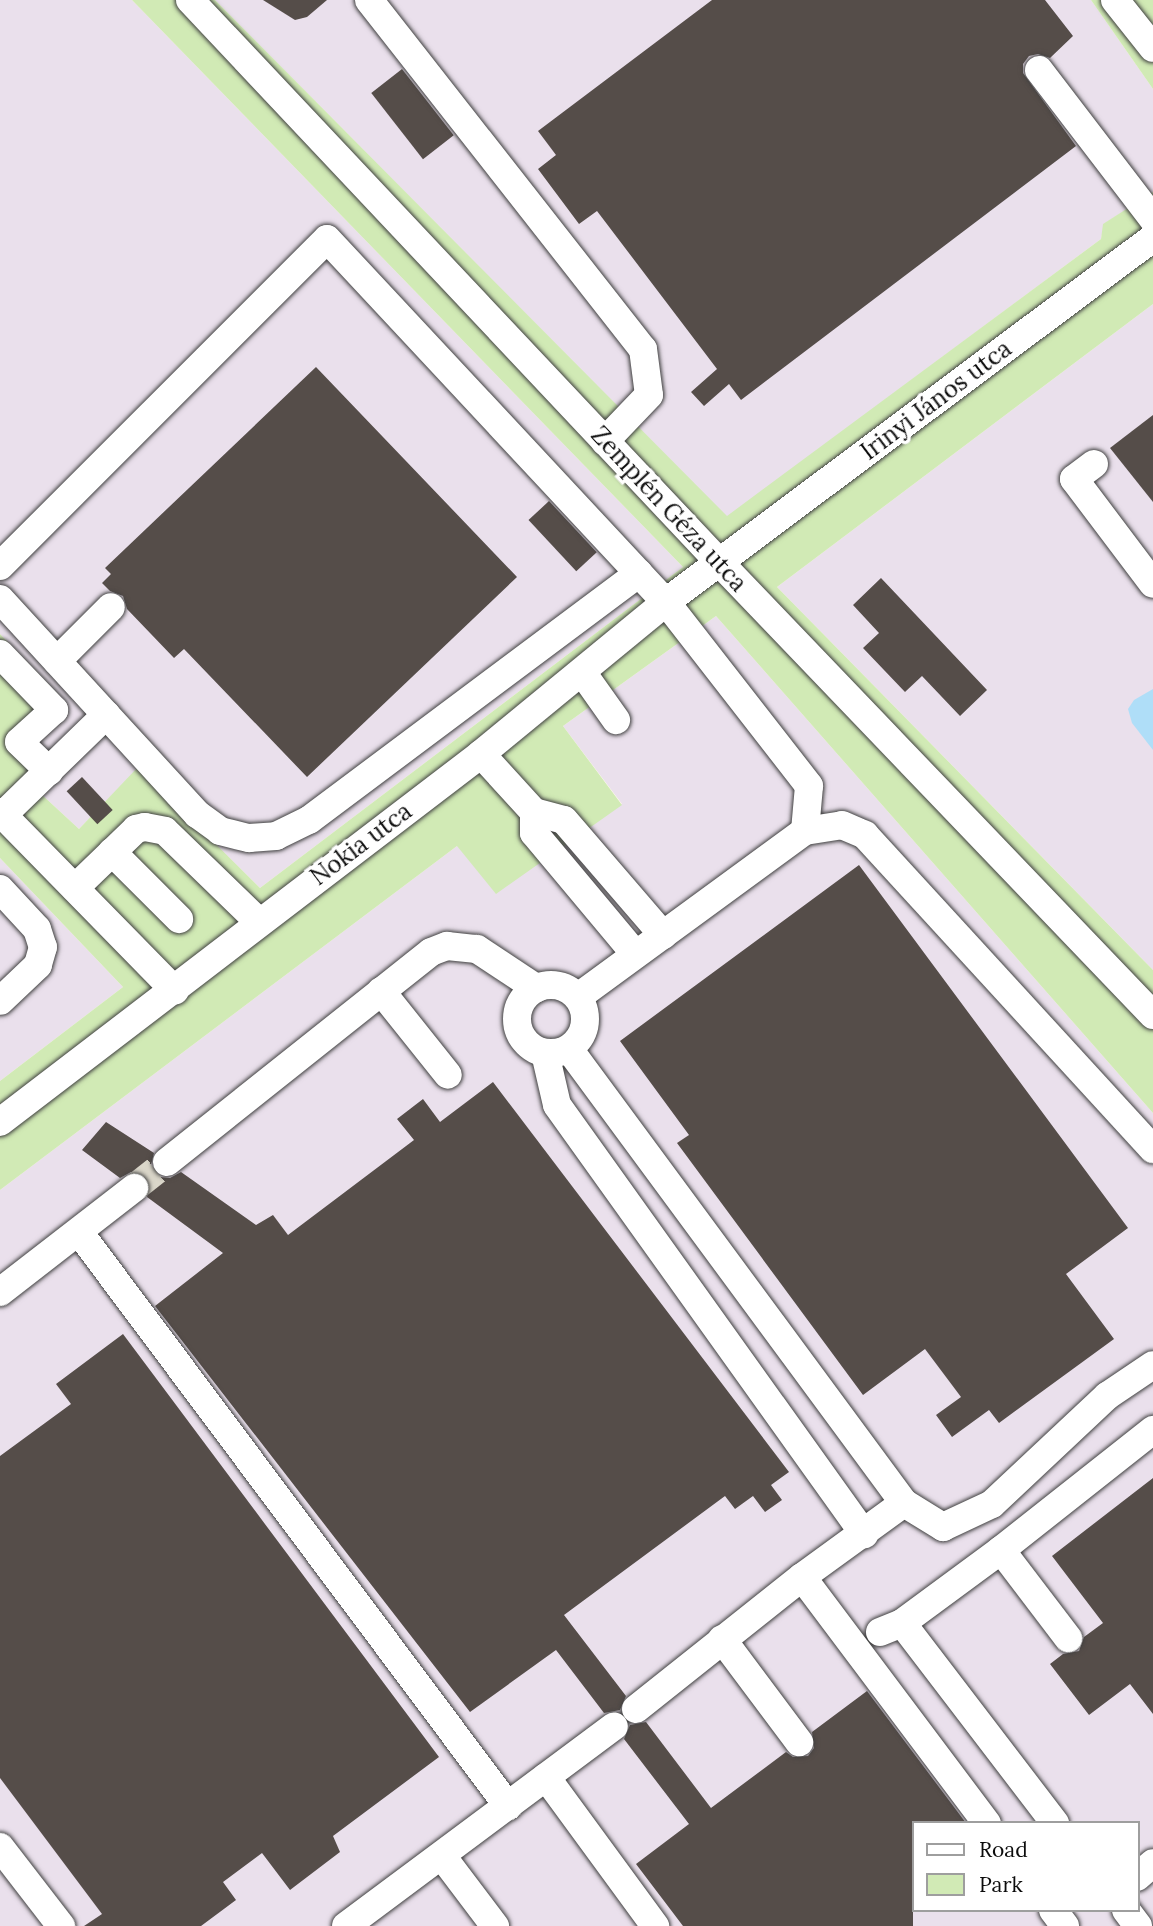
<!DOCTYPE html>
<html>
<head>
<meta charset="utf-8">
<style>
  body { margin:0 }
  #map { position:relative; width:1153px; height:1926px; overflow:hidden; background:#fffbec; font-family:Lora,serif }
  div>[style] { position:absolute }
  .industrial>* { inset:0; background:#eae0ec }
  .green>* { inset:0; background:#d1eab5 }
  .water>* { inset:0; background:#afdef8 }
  .building>* { inset:0; background:#554d49; transform-origin:0 0 }
  .minor-tunnel>* { height:28px; margin-top:-14px; transform-origin:0; background:repeating-linear-gradient(90deg,#dbd7ca 0 28px,transparent 0 42px) }
  .roads { filter:drop-shadow(0 0 2px #3f3f3f) drop-shadow(0 0 2px #3f3f3f) }
  .minor>* { height:28px; margin:-14px; padding:0 14px; transform-origin:14px; border-radius:14px; background:#fff }
  .minor>.ring { margin:-14px; padding:0; box-sizing:content-box; background:none; border:28px solid #fff; border-radius:50% }
  span { translate:-50% -50%; white-space:nowrap; text-align:center; line-height:1.15; -webkit-text-stroke:7px #fff; paint-order:stroke }
  .street-label { font-size:24px; color:#0c0c0c }
  .legend { position:absolute; left:912px; top:1821px; width:228px; height:91px; box-sizing:border-box; background:#fff; border:2px solid #9e9e9e; margin:0; padding:9px 12px; list-style:none; font-size:21px; color:#0c0c0c }
  .legend li { display:flex; align-items:center; gap:14px; height:35px }
  .legend b { width:35px; border:2px solid #9e9e9e }
</style>
</head>
<body>
<div id="map">
  <div class="industrial">
    <div style="clip-path:polygon(0 0,132px 0,683px 567px,260px 888px,138px 768px,79px 829px,40px 793px,30px 741px,58px 694px,0 634px)"></div>
    <div style="clip-path:polygon(215px 0,1091px 0,1153px 89px,1153px 192px,1104px 224px,1101px 239px,727px 517px)"></div>
    <div style="clip-path:polygon(1153px 304px,1153px 970px,777px 587px)"></div>
    <div style="clip-path:polygon(evenodd,716px 616px,1153px 1113px,1153px 1926px,0 1926px,0 1190px,457px 846px,622px 804px,563px 726px,716px 616px,913px 1823px,1137px 1823px,1137px 1910px,913px 1910px,913px 1823px)"></div>
    <div style="clip-path:polygon(0 858px,123px 987px,0 1081px)"></div>
  </div>
  <div class="green">
    <div style="clip-path:polygon(132px 0,215px 0,727px 516px,1101px 239px,1103px 224px,1153px 192px,1153px 304px,777px 587px,1153px 970px,1153px 1113px,716px 616px,563px 726px,622px 805px,496px 894px,457px 846px,0 1190px,0 1081px,123px 987px,0 858px,0 634px,58px 694px,30px 741px,40px 793px,79px 829px,138px 767px,260px 888px,683px 567px)"></div>
    <div style="clip-path:polygon(1091px 0,1153px 0,1153px 89px)"></div>
  </div>
  <div class="water">
    <div style="clip-path:polygon(1153px 689px,1153px 750px,1132px 723px,1128px 709px,1134px 700px)"></div>
  </div>
  <div class="building">
    <div style="clip-path:polygon(263px 0,327px 0,307px 17px,295px 20px)"></div>
    <div style="clip-path:polygon(712px 0,1045px 0,1073px 36px,1050px 58px,1038px 54px,1029px 56px,1023px 64px,1023px 73px,1076px 146px,741px 400px,729px 384px,704px 406px,691px 392px,717px 369px,597px 211px,579px 224px,538px 169px,556px 155px,538px 131px)"></div>
    <div style="left:402px;top:69px;width:84px;height:39px;rotate:52deg"></div>
    <div style="clip-path:polygon(316px 367px,517px 577px,307px 777px,184px 649px,174px 658px,127px 609px,123px 596px,110px 591px,102px 583px,111px 574px,105px 568px)"></div>
    <div style="clip-path:polygon(1153px 415px,1153px 502px,1110px 448px)"></div>
    <div style="left:549px;top:501px;width:70px;height:28px;rotate:47deg"></div>
    <div style="clip-path:polygon(881px 578px,987px 690px,960px 716px,922px 676px,905px 692px,863px 648px,879px 633px,853px 605px)"></div>
    <div style="left:82px;top:777px;width:45px;height:21px;rotate:47deg"></div>
    <div style="clip-path:polygon(859px 865px,1128px 1228px,1066px 1274px,1114px 1339px,999px 1423px,989px 1410px,952px 1437px,936px 1415px,961px 1397px,925px 1349px,863px 1395px,677px 1143px,689px 1135px,620px 1041px)"></div>
    <div style="clip-path:polygon(493px 1082px,789px 1472px,771px 1485px,782px 1500px,765px 1512px,753px 1496px,735px 1509px,725px 1496px,564px 1615px,626px 1696px,620px 1710px,604px 1713px,556px 1650px,470px 1712px,155px 1306px,223px 1253px,147px 1197px,150px 1185px,141px 1173px,131px 1172px,120px 1178px,82px 1150px,106px 1122px,154px 1153px,151px 1165px,160px 1177px,170px 1178px,181px 1172px,256px 1225px,273px 1215px,288px 1235px,414px 1140px,397px 1119px,423px 1099px,440px 1122px)"></div>
    <div style="clip-path:polygon(123px 1334px,439px 1757px,333px 1836px,340px 1852px,290px 1890px,262px 1853px,223px 1882px,236px 1900px,201px 1926px,84px 1926px,102px 1914px,0 1778px,0 1456px,71px 1404px,56px 1384px)"></div>
    <div style="clip-path:polygon(1153px 1478px,1153px 1714px,1130px 1684px,1089px 1715px,1050px 1664px,1063px 1654px,1079px 1651px,1084px 1637px,1103px 1623px,1052px 1556px)"></div>
    <div style="clip-path:polygon(867px 1691px,966px 1823px,913px 1823px,913px 1926px,683px 1926px,636px 1864px,689px 1824px,624px 1739px,630px 1725px,646px 1722px,711px 1808px,786px 1752px,793px 1757px,808px 1756px,814px 1748px,812px 1732px)"></div>
  </div>
  <div class="minor-tunnel">
    <div style="left:134px;top:1188px;width:42px;rotate:-38.2deg"></div>
  </div>
  <div class="roads">
    <div class="minor">
      <div style="left:190px;top:0;width:773px;rotate:46.73deg"></div>
      <div style="left:720px;top:563px;width:626px;rotate:46.23deg"></div>
      <div style="left:369px;top:0;width:444px;rotate:51.9deg"></div>
      <div style="left:643px;top:349px;width:46px;rotate:82.6deg"></div>
      <div style="left:649px;top:395px;width:64px;rotate:133.7deg"></div>
      <div style="left:1115px;top:0;width:61px;rotate:51.6deg"></div>
      <div style="left:1039px;top:70px;width:188px;rotate:52.6deg"></div>
      <div style="left:1094px;top:464px;width:25px;rotate:143deg"></div>
      <div style="left:1074px;top:479px;width:131px;rotate:53deg"></div>
      <div style="left:0;top:566px;width:462px;rotate:-45deg"></div>
      <div style="left:327px;top:239px;width:497px;rotate:47deg"></div>
      <div style="left:666px;top:602px;width:233px;rotate:52.1deg"></div>
      <div style="left:809px;top:786px;width:45px;rotate:95.1deg"></div>
      <div style="left:0;top:599px;width:292px;rotate:47.5deg"></div>
      <div style="left:197px;top:814px;width:29px;rotate:36deg"></div>
      <div style="left:220px;top:831px;width:30px;rotate:14deg"></div>
      <div style="left:249px;top:838px;width:27px;rotate:-4deg"></div>
      <div style="left:276px;top:836px;width:37px;rotate:-26deg"></div>
      <div style="left:309px;top:820px;width:412px;rotate:-36.8deg"></div>
      <div style="left:0;top:654px;width:78px;rotate:46deg"></div>
      <div style="left:54px;top:710px;width:47px;rotate:137.6deg"></div>
      <div style="left:19px;top:742px;width:42px;rotate:44deg"></div>
      <div style="left:57px;top:661px;width:76px;rotate:-45deg"></div>
      <div style="left:582px;top:672px;width:59px;rotate:54.7deg"></div>
      <div style="left:481px;top:754px;width:79px;rotate:47.6deg"></div>
      <div style="left:534px;top:812px;width:31px;rotate:15deg"></div>
      <div style="left:564px;top:820px;width:152px;rotate:49.3deg"></div>
      <div style="left:0;top:812px;width:250px;rotate:45.6deg"></div>
      <div style="left:534px;top:812px;width:21px;rotate:90deg"></div>
      <div style="left:534px;top:833px;width:158px;rotate:50.1deg"></div>
      <div style="left:3px;top:815px;width:144px;rotate:-44.2deg"></div>
      <div style="left:112px;top:852px;width:95px;rotate:45deg"></div>
      <div style="left:75px;top:888px;width:85px;rotate:-44deg"></div>
      <div style="left:136px;top:829px;width:9px;rotate:-13deg"></div>
      <div style="left:145px;top:827px;width:20px;rotate:11deg"></div>
      <div style="left:165px;top:831px;width:131px;rotate:44.1deg"></div>
      <div style="left:0;top:889px;width:54px;rotate:47.2deg"></div>
      <div style="left:37px;top:929px;width:19px;rotate:72deg"></div>
      <div style="left:43px;top:947px;width:19px;rotate:106deg"></div>
      <div style="left:38px;top:965px;width:52px;rotate:136.5deg"></div>
      <div class="ring" style="left:517px;top:985px;width:40px;height:40px"></div>
      <div style="left:381px;top:991px;width:107px;rotate:51.4deg"></div>
      <div style="left:578px;top:997px;width:281px;rotate:-36.2deg"></div>
      <div style="left:805px;top:831px;width:37px;rotate:-9deg"></div>
      <div style="left:842px;top:825px;width:25px;rotate:23deg"></div>
      <div style="left:865px;top:835px;width:426px;rotate:47.5deg"></div>
      <div style="left:569px;top:1049px;width:564px;rotate:53.58deg"></div>
      <div style="left:545px;top:1053px;width:53px;rotate:77deg"></div>
      <div style="left:557px;top:1105px;width:528px;rotate:54.41deg"></div>
      <div style="left:0;top:1122px;width:606px;rotate:-37.42deg"></div>
      <div style="left:481px;top:754px;width:239px;rotate:-39.4deg"></div>
      <div style="left:666px;top:602px;width:608px;rotate:-36.78deg"></div>
      <div style="left:167px;top:1162px;width:337px;rotate:-38.5deg"></div>
      <div style="left:431px;top:952px;width:17px;rotate:-21deg"></div>
      <div style="left:447px;top:946px;width:30px;rotate:6deg"></div>
      <div style="left:477px;top:949px;width:71px;rotate:33.5deg"></div>
      <div style="left:79px;top:1232px;width:717px;rotate:53.23deg"></div>
      <div style="left:0;top:1292px;width:170px;rotate:-37.8deg"></div>
      <div style="left:1001px;top:1550px;width:111px;rotate:52.7deg"></div>
      <div style="left:802px;top:1577px;width:308px;rotate:53.1deg"></div>
      <div style="left:902px;top:1623px;width:252px;rotate:52.6deg"></div>
      <div style="left:880px;top:1632px;width:24px;rotate:-22deg"></div>
      <div style="left:902px;top:1623px;width:123px;rotate:-36.4deg"></div>
      <div style="left:1001px;top:1550px;width:194px;rotate:-38.3deg"></div>
      <div style="left:722px;top:1639px;width:129px;rotate:53.2deg"></div>
      <div style="left:636px;top:1709px;width:212px;rotate:-38.5deg"></div>
      <div style="left:802px;top:1577px;width:126px;rotate:-36deg"></div>
      <div style="left:904px;top:1503px;width:46px;rotate:31.6deg"></div>
      <div style="left:943px;top:1527px;width:54px;rotate:-25.1deg"></div>
      <div style="left:992px;top:1504px;width:158px;rotate:-43.2deg"></div>
      <div style="left:1107px;top:1396px;width:55px;rotate:-34deg"></div>
      <div style="left:546px;top:1777px;width:185px;rotate:53.8deg"></div>
      <div style="left:0;top:1847px;width:100px;rotate:52.3deg"></div>
      <div style="left:442px;top:1856px;width:88px;rotate:52.9deg"></div>
      <div style="left:1137px;top:1877px;width:21px;rotate:-41deg"></div>
      <div style="left:1053px;top:1910px;width:20px;rotate:53deg"></div>
      <div style="left:1126px;top:1910px;width:20px;rotate:53deg"></div>
      <div style="left:346px;top:1926px;width:334px;rotate:-36.7deg"></div>
    </div>
  </div>
  <div class="street-label">
    <span style="left:936px;top:400px;rotate:-37deg">Irinyi János utca</span>
    <span style="left:669px;top:509px;rotate:47deg">Zemplén Géza utca</span>
    <span style="left:361px;top:844px;rotate:-37deg">Nokia utca</span>
  </div>
  <ul class="legend">
  <li><b style="height:9px;background:#fff"></b>Road</li>
  <li><b style="height:19px;background:#d1eab5"></b>Park</li>
  </ul>
</div>
</body>
</html>
